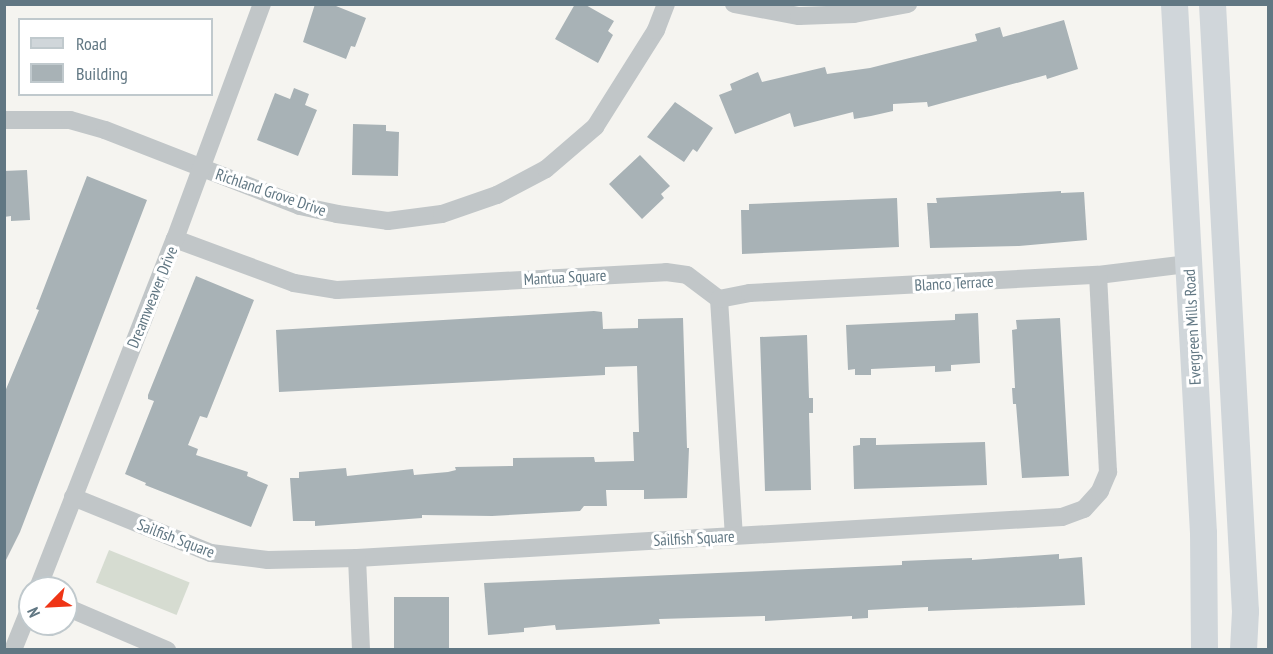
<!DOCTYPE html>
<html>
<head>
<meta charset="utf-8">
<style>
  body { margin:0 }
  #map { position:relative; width:1273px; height:654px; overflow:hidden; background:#f5f4f0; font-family:"PT Sans Narrow",sans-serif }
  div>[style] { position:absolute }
  .green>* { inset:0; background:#d6dcd1; transform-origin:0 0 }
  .building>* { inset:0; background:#a8b2b6; transform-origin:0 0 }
  .street>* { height:18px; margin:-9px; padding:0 9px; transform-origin:9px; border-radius:9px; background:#c1c6c8 }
  .primary>* { height:27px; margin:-13.5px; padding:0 13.5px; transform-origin:13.5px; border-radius:13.5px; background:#d0d6da }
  span { translate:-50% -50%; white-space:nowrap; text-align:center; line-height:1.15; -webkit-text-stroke:6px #fff; paint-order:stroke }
  .street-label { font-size:16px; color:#617783 }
  .frame { position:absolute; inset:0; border:6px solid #617783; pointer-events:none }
  .legend { position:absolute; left:18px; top:18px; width:195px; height:78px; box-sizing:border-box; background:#fff; border:2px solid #c0c9cd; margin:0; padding:8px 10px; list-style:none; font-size:18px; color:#617783 }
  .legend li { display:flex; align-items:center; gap:12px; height:30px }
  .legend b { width:30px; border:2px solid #c0c9cd }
  .north { position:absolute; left:18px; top:576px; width:60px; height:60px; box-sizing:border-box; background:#fff; border:2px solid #c0c9cd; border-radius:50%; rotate:246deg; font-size:16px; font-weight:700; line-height:24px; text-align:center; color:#617783 }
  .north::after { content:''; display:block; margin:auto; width:21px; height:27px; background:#ef3516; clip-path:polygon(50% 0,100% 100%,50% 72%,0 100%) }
</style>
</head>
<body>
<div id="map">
  <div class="green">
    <div style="left:109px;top:550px;width:87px;height:35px;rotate:22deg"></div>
  </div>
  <div class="building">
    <div style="clip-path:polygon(315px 4px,331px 4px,366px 18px,355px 47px,351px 46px,346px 59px,303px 42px)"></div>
    <div style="clip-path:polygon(575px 4px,584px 4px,614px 21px,608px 31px,613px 35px,598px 63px,555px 39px)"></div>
    <div style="clip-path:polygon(1064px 20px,1078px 69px,1047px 79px,1046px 75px,928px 107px,927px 102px,893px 104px,893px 111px,871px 116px,854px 119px,853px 112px,794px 127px,790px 113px,735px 134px,719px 95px,732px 90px,730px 84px,758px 72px,762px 82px,825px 67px,827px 74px,870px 68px,977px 41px,975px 34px,1000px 27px,1003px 37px)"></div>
    <div style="clip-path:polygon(294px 88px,309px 94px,305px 105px,317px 110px,298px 156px,257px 140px,275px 93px,290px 99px)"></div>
    <div style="clip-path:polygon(675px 102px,713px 128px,697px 152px,693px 149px,684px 162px,647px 137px)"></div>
    <div style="clip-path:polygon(353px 124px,386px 125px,386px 131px,399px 132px,398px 176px,352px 175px)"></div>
    <div style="clip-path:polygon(640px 155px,670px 186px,661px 194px,664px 198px,642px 219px,609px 184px)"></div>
    <div style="clip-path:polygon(27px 170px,30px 220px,11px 221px,11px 216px,4px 217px,4px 171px)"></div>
    <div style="clip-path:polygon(87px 176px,147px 200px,20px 532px,4px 564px,4px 394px,39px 310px,36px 309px)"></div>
    <div style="clip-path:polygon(1061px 191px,1061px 193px,1084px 192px,1087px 240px,1019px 246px,930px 248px,927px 203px,937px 203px,936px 198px)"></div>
    <div style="clip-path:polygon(897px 198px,899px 247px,742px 254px,741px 210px,749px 210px,749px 204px)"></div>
    <div style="clip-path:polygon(196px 276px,254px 300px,207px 418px,200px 416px,188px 445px,198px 449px,196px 455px,248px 472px,247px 476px,268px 485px,251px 527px,145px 485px,146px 483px,125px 474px,154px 401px,148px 399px,148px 395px)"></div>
    <div style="clip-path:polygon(594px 311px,602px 312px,603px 329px,638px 328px,638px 319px,683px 318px,687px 448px,689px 448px,687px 498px,644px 499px,644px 490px,606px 490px,607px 506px,584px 506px,580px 511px,492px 516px,422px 515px,422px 518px,315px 526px,315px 521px,293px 521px,290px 478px,299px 478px,299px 472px,346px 468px,347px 476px,413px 469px,414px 475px,448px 472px,456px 470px,455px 467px,513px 466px,513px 458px,594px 457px,595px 462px,634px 461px,633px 432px,639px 432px,637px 366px,605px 367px,605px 375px,279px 392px,276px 330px)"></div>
    <div style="clip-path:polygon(978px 313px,980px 363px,951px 365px,951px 371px,935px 372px,935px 366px,871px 369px,871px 375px,855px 375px,855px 369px,848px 370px,846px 325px,955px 320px,955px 314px)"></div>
    <div style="clip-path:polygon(1060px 318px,1069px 476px,1022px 478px,1016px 404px,1013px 404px,1012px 388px,1015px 388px,1012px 330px,1017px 329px,1016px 320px)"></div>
    <div style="clip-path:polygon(807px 335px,809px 398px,813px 398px,813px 413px,809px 413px,811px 490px,765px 491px,760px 337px)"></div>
    <div style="clip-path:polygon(860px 438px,876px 438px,876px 445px,985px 442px,987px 485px,854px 489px,853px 446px,860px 445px)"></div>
    <div style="clip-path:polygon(1059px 554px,1059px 559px,1082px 557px,1085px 605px,928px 611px,928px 607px,905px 608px,868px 610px,868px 618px,852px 619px,852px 616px,765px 621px,765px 616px,659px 619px,660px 624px,556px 630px,555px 625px,524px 628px,524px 632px,488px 635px,484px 583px,902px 565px,902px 561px,972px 558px,972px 560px)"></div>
    <div style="left:449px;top:597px;width:53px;height:55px;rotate:90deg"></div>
  </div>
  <div class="street">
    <div style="left:734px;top:4px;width:66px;rotate:10.5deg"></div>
    <div style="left:799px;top:16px;width:55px;rotate:-2.1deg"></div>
    <div style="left:854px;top:14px;width:55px;rotate:-10.5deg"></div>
    <div style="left:4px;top:120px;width:66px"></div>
    <div style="left:70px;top:120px;width:36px;rotate:16deg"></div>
    <div style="left:105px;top:130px;width:209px;rotate:21.3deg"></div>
    <div style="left:300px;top:206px;width:38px;rotate:12deg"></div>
    <div style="left:337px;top:214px;width:51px;rotate:7.8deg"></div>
    <div style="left:388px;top:221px;width:54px;rotate:-7.4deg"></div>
    <div style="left:442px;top:214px;width:58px;rotate:-19.1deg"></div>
    <div style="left:497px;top:195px;width:55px;rotate:-28deg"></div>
    <div style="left:546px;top:169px;width:65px;rotate:-40.6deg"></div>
    <div style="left:595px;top:127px;width:115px;rotate:-57.8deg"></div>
    <div style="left:656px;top:30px;width:28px;rotate:-69deg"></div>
    <div style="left:175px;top:239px;width:127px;rotate:20.3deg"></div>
    <div style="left:294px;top:283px;width:44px;rotate:9.2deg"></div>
    <div style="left:337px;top:290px;width:329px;rotate:-3.1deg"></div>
    <div style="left:666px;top:272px;width:21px;rotate:8deg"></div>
    <div style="left:687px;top:275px;width:40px;rotate:37deg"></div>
    <div style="left:719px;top:299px;width:236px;rotate:86.4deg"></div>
    <div style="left:719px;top:299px;width:32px;rotate:-11deg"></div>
    <div style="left:750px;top:293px;width:348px;rotate:-3deg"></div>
    <div style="left:1098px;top:275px;width:91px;rotate:-7deg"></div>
    <div style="left:73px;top:497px;width:149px;rotate:22.1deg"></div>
    <div style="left:211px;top:553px;width:57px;rotate:7deg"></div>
    <div style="left:268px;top:560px;width:89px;rotate:-1.3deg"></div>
    <div style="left:357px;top:558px;width:706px;rotate:-3.33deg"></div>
    <div style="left:1062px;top:517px;width:23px;rotate:-20deg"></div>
    <div style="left:1084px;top:509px;width:24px;rotate:-48deg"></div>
    <div style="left:1100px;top:491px;width:21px;rotate:-67deg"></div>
    <div style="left:1108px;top:472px;width:197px;rotate:-92.9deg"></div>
    <div style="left:357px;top:558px;width:92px;rotate:87.5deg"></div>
    <div style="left:38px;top:588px;width:375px;rotate:-68.6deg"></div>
    <div style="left:175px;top:239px;width:251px;rotate:-69.7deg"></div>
    <div style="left:66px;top:607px;width:110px;rotate:23.1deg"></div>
    <div style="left:13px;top:650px;width:45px;rotate:-68deg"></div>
  </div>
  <div class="primary">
    <div style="left:1174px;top:4px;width:530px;rotate:86.86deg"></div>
    <div style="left:1203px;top:533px;width:117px;rotate:89.5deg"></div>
    <div style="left:1212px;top:4px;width:608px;rotate:86.89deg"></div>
    <div style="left:1245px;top:611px;width:39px;rotate:93deg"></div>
  </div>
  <div class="street-label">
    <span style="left:271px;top:192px;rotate:19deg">Richland Grove Drive</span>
    <span style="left:565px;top:277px;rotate:-3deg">Mantua Square</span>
    <span style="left:954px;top:283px;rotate:-3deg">Blanco Terrace</span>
    <span style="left:152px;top:297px;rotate:-68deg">Dreamweaver Drive</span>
    <span style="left:1192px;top:327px;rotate:-93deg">Evergreen Mills Road</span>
    <span style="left:176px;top:538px;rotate:21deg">Sailfish Square</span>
    <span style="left:694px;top:538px;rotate:-3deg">Sailfish Square</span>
  </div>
  <div class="frame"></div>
  <ul class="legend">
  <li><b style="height:8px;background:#d0d6da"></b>Road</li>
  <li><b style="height:16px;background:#a8b2b6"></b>Building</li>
  </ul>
  <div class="north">N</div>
</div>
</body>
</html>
